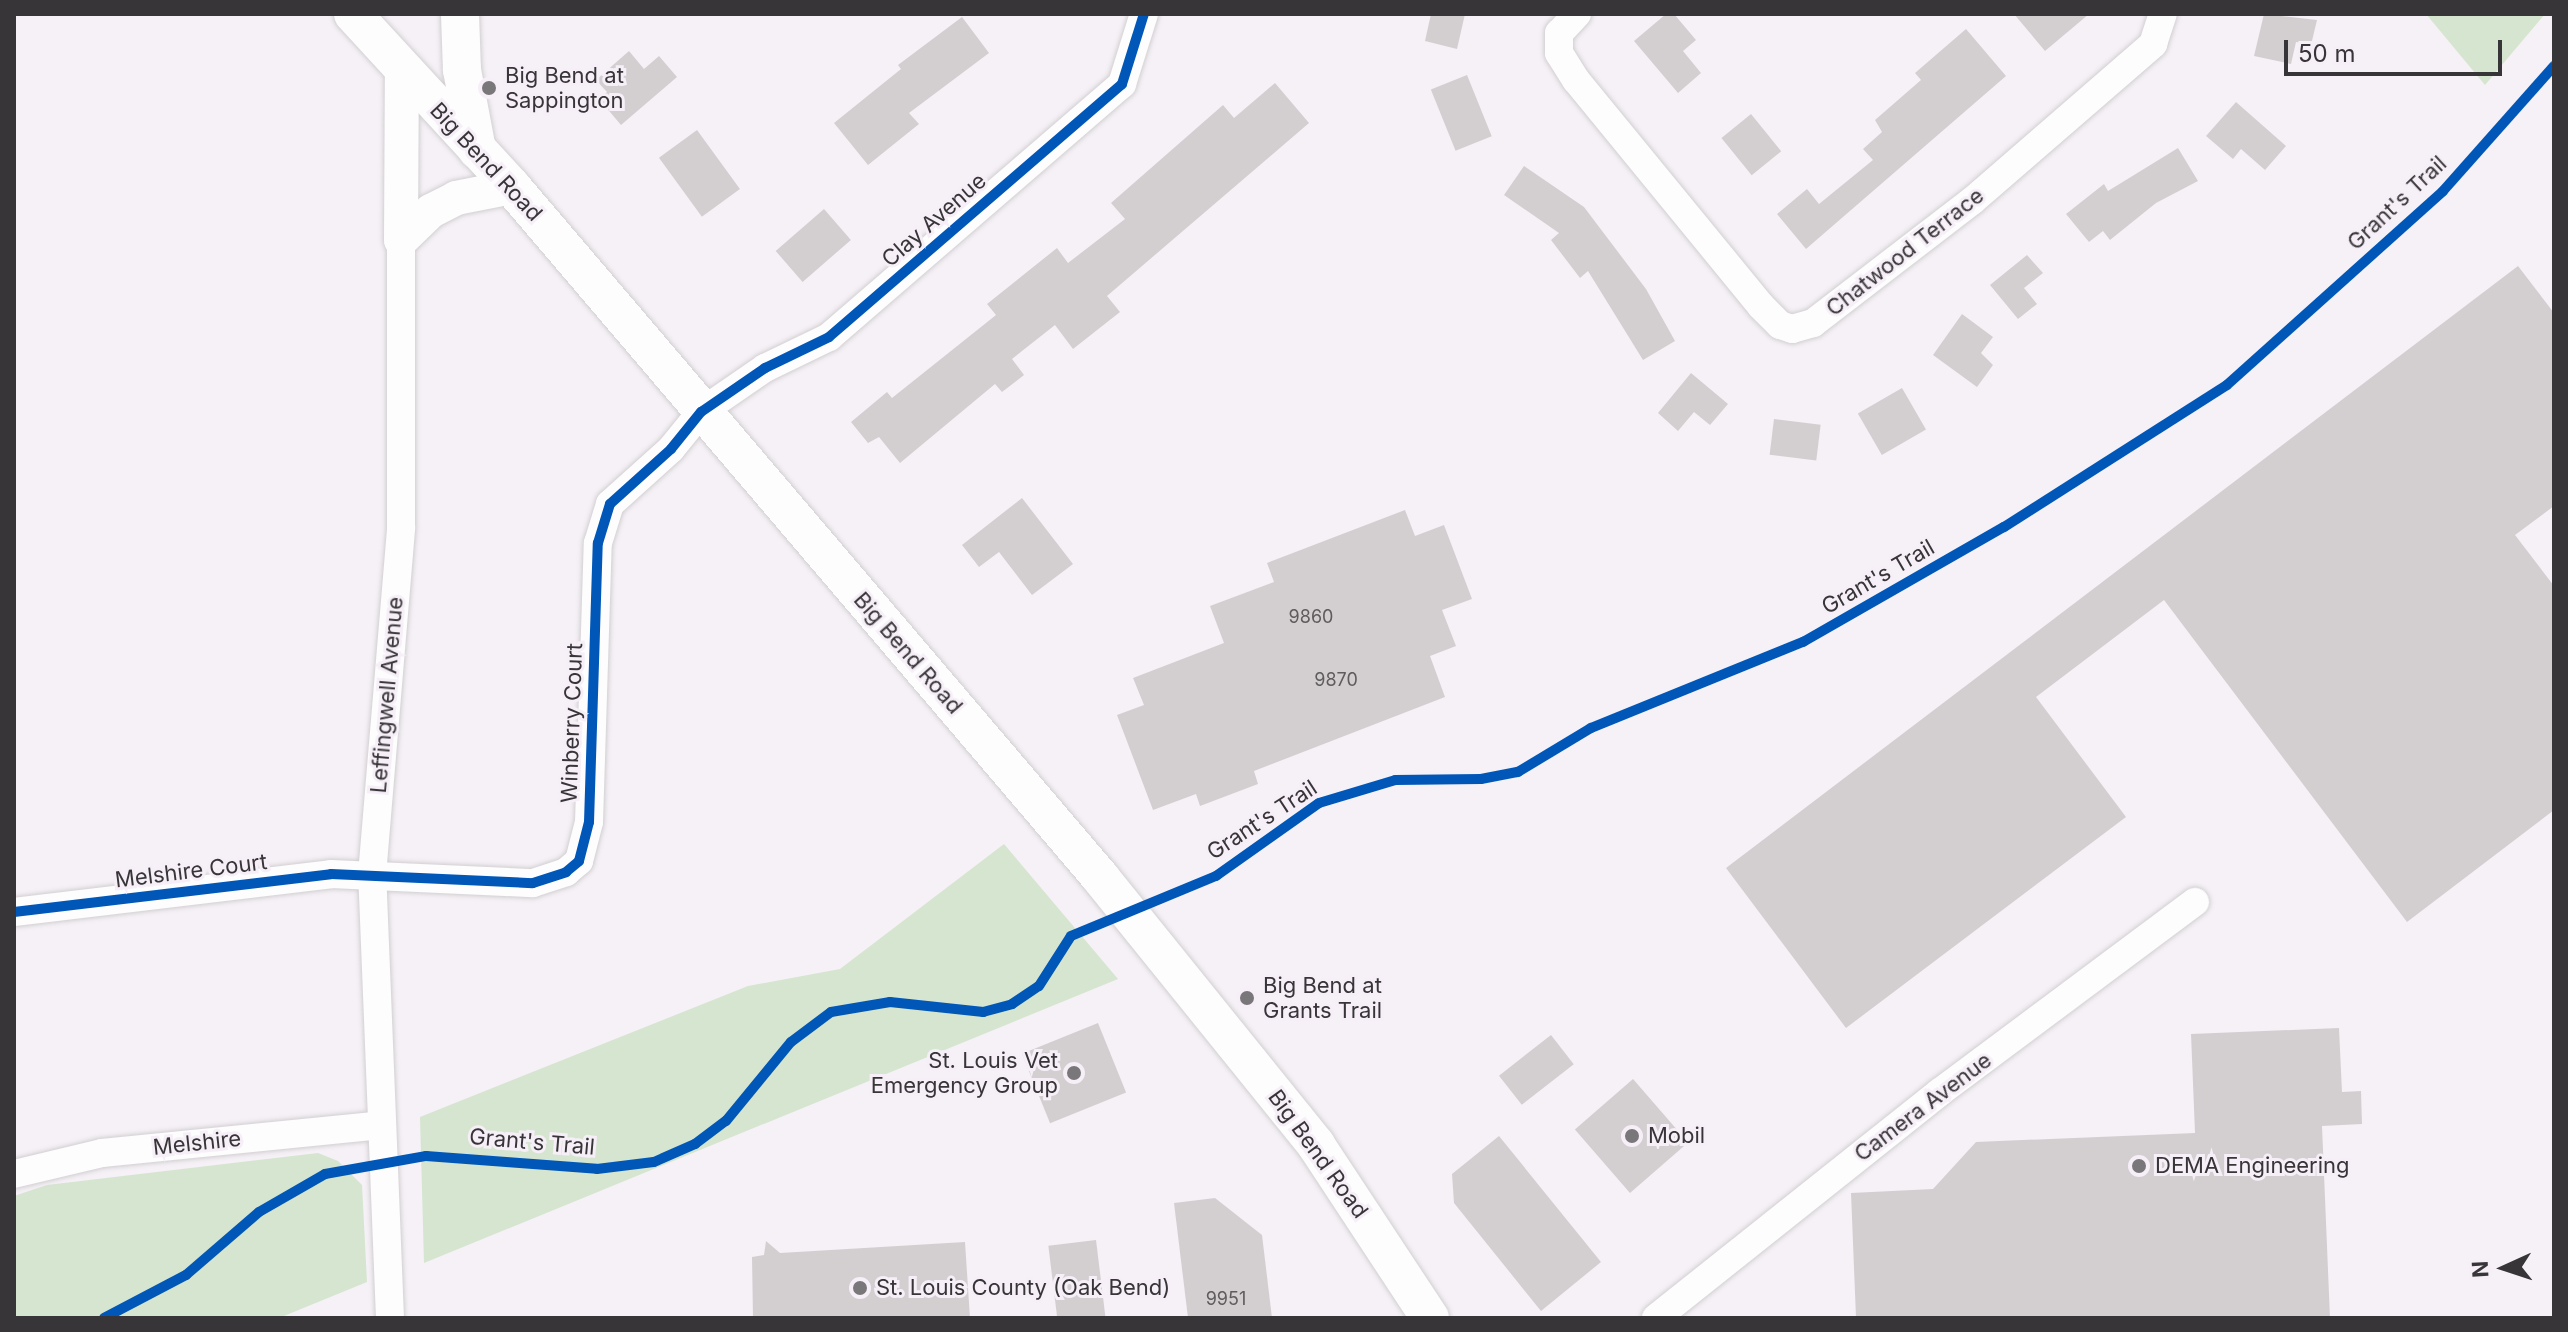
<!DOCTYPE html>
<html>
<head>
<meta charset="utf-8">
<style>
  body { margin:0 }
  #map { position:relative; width:2568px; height:1332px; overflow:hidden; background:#f5f1f6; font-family:Inter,sans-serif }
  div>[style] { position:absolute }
  .green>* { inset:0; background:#d6e5d0 }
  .building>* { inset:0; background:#d3cfd1; transform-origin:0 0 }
  .roads { filter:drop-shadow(0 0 2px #d2cfd2) drop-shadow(0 0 2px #d2cfd2) }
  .minor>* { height:28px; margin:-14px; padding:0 14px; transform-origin:14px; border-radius:14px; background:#fefdfe }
  .tertiary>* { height:34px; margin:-17px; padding:0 17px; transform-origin:17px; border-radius:17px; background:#fefdfe }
  .secondary>* { height:38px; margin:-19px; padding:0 19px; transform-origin:19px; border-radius:19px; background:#fefdfe }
  .cycleway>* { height:10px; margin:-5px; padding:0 5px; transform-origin:5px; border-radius:5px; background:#0057b8 }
  .dots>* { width:22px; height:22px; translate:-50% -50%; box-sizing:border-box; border:4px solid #f6eff8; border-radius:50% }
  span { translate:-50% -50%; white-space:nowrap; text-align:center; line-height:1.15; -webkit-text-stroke:6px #f6eff8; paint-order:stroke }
  .number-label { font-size:18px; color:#5f5c5e }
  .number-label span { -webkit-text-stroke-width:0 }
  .poi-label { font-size:22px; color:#383538 }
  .left { translate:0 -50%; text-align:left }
  .right { translate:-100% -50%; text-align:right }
  .street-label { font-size:22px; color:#383538 }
  .frame { position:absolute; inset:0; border:16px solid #383538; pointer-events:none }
  .north { position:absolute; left:2464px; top:1228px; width:80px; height:80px; -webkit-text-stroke:6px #f6eff8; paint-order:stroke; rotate:267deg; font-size:22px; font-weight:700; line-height:32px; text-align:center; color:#383538 }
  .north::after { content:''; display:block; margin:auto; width:28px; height:36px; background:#383538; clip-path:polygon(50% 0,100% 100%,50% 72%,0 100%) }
  .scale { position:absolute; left:2284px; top:40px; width:218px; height:36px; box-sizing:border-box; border:4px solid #383538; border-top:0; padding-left:10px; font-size:24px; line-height:28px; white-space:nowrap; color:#383538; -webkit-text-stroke:6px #f6eff8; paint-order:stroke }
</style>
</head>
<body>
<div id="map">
  <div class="green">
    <div style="clip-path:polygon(2426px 14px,2545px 14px,2485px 85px)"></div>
    <div style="clip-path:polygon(1004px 844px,1118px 979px,424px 1263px,420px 1117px,748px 986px,840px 969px)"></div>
    <div style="clip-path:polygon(318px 1153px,338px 1161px,362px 1185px,367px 1282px,279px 1318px,14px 1318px,14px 1196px,47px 1185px)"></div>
  </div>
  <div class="building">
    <div style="clip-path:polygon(1431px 14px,1465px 14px,1457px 49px,1425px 41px)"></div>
    <div style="clip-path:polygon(1666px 14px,1674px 14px,1696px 40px,1683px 51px,1701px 73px,1678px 93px,1634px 41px)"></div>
    <div style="clip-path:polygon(2014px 14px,2089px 14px,2045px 51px)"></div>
    <div style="clip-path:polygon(2264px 14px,2317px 20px,2311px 45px,2296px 42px,2291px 64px,2254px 56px)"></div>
    <div style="clip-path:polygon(962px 17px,989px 53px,909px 113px,919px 124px,868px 165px,834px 123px,901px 69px,898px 65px)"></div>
    <div style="clip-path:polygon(1966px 29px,2006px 76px,1806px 249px,1777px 214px,1807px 189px,1819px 204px,1873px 160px,1863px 149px,1882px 132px,1875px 120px,1921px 80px,1915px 73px)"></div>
    <div style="clip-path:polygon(629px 51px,644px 69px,659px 56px,677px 77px,621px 125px,599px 99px,607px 92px,596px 80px)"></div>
    <div style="left:1467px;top:75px;width:66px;height:39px;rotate:68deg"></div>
    <div style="clip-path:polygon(1275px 83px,1309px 123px,1107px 296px,1120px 312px,1073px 349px,1055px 325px,1012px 359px,1024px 375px,1002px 392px,995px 384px,900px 463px,879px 437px,868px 443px,851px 422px,887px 392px,892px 398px,996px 315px,987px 304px,1057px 248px,1068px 263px,1125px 219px,1111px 203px,1223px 105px,1234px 118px)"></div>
    <div style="clip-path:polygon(2236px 102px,2286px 146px,2265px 170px,2241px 149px,2233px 159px,2206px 136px)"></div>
    <div style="left:1751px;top:114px;width:48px;height:38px;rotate:51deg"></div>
    <div style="left:697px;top:130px;width:73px;height:47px;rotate:54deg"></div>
    <div style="clip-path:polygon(2178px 148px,2198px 181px,2156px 203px,2110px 240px,2103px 231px,2089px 242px,2066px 214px,2104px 184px,2108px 191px)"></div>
    <div style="clip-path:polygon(1524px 166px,1584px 207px,1646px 289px,1675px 341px,1643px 360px,1588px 271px,1580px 278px,1551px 240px,1559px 233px,1504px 195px)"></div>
    <div style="left:824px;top:209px;width:41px;height:64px;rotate:49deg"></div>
    <div style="clip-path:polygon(2027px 255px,2043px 273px,2024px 288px,2037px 304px,2018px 319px,1990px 285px)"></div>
    <div style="clip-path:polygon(2518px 266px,2554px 313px,2554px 506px,2515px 535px,2554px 586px,2554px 810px,2407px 922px,2164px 600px,2036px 697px,2126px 817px,1846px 1028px,1726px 868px)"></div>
    <div style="clip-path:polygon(1962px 314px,1993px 337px,1981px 353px,1993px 365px,1977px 387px,1933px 355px)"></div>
    <div style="clip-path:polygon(1691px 373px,1728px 404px,1710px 425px,1694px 412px,1678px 431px,1658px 413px)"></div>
    <div style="left:1902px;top:388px;width:48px;height:51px;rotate:60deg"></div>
    <div style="left:1774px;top:419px;width:47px;height:36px;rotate:7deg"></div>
    <div style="clip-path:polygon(1022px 498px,1073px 564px,1032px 595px,999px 552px,979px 567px,962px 545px)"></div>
    <div style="clip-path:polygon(1405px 510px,1415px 536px,1444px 525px,1472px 599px,1442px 610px,1456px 646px,1430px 656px,1445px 697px,1254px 771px,1258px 784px,1200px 806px,1196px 794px,1153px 810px,1117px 715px,1144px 705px,1133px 678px,1224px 643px,1210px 606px,1274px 582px,1267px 563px)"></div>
    <div style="left:1098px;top:1023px;width:75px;height:82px;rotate:68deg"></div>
    <div style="clip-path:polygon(2339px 1028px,2342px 1092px,2361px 1091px,2362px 1124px,2322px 1126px,2330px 1318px,1856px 1318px,1851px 1193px,1933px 1189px,1976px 1142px,2195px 1133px,2191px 1034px)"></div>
    <div style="left:1551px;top:1035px;width:37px;height:66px;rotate:52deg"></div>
    <div style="left:1633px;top:1079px;width:84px;height:77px;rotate:49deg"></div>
    <div style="clip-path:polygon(1499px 1136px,1601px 1262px,1541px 1311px,1454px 1203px,1452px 1174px)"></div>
    <div style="clip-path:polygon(1215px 1198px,1262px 1235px,1272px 1318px,1188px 1318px,1174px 1203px)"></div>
    <div style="left:1096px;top:1240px;width:79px;height:48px;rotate:83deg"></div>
    <div style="clip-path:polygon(766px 1241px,780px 1253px,965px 1242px,970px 1318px,753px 1318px,752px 1257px,764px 1255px)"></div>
  </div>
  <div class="roads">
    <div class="minor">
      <div style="left:1577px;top:14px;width:26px;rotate:133deg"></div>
      <div style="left:1559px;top:33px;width:20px;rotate:90deg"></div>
      <div style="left:1559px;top:53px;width:32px;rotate:58deg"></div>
      <div style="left:1576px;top:80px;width:292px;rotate:50.7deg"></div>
      <div style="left:1761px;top:306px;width:27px;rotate:45deg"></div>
      <div style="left:1780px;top:325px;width:13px;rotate:18deg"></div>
      <div style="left:1792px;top:329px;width:22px;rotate:-16deg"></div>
      <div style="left:1813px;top:323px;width:200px;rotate:-37.5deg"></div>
      <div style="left:1972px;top:201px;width:240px;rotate:-40.9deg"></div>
      <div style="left:2153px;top:44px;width:32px;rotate:-72deg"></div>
      <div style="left:14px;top:912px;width:319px;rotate:-6.8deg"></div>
      <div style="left:331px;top:874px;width:202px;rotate:2.6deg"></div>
      <div style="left:533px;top:883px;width:35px;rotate:-18deg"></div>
      <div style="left:566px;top:872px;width:17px;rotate:-40deg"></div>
      <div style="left:579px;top:861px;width:40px;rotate:-75.6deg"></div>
      <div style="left:589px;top:822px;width:279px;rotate:-88.2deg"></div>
      <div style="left:598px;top:543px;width:41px;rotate:-72.9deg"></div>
      <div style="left:610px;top:504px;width:82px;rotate:-42deg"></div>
      <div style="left:671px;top:449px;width:48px;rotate:-51deg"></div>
      <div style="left:701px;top:412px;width:78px;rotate:-34.5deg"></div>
      <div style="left:765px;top:368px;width:71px;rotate:-25.8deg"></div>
      <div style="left:829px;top:337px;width:387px;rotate:-40.8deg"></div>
      <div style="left:1122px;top:84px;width:73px;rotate:-72.6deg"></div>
      <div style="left:14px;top:1174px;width:90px;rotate:-13.4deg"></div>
      <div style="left:102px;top:1153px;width:281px;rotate:-5.7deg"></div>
      <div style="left:390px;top:1318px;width:443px;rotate:-92.3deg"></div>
      <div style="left:372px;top:875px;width:349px;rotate:-85.2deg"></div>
      <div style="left:401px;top:527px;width:287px;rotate:-90deg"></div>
      <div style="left:1656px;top:1318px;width:363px;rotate:-38.5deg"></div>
      <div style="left:1940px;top:1092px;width:318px;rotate:-36.7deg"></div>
    </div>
    <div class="tertiary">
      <div style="left:401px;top:240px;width:168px;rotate:-89.7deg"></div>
      <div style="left:401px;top:240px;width:42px;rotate:-44deg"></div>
      <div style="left:431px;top:211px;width:28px;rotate:-27deg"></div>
      <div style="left:456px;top:198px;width:57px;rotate:-11.1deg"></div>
    </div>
    <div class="secondary">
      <div style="left:353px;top:14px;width:235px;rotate:47.4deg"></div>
      <div style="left:512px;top:187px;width:907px;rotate:49.56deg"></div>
      <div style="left:1100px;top:877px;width:344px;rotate:51.1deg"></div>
      <div style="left:1316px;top:1145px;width:207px;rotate:56.6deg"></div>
      <div style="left:460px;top:14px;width:56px;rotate:88deg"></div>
      <div style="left:462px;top:70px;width:81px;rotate:79.4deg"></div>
    </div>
  </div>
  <div class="cycleway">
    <div style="left:14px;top:912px;width:319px;rotate:-6.8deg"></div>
    <div style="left:331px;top:874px;width:202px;rotate:2.6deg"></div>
    <div style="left:533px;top:883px;width:35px;rotate:-18deg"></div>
    <div style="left:566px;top:872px;width:17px;rotate:-40deg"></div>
    <div style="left:579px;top:861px;width:40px;rotate:-75.6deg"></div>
    <div style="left:589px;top:822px;width:279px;rotate:-88.2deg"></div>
    <div style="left:598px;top:543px;width:41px;rotate:-72.9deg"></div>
    <div style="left:610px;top:504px;width:82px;rotate:-42deg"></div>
    <div style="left:671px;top:449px;width:48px;rotate:-51deg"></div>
    <div style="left:701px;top:412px;width:78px;rotate:-34.5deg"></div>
    <div style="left:765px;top:368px;width:71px;rotate:-25.8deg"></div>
    <div style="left:829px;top:337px;width:387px;rotate:-40.8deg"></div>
    <div style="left:1122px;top:84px;width:73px;rotate:-72.6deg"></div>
    <div style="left:104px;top:1318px;width:93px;rotate:-27.7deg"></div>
    <div style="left:186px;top:1275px;width:96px;rotate:-40.8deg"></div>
    <div style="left:259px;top:1212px;width:76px;rotate:-29.9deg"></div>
    <div style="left:325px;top:1174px;width:103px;rotate:-10.1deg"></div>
    <div style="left:426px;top:1156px;width:171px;rotate:4.3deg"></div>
    <div style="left:597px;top:1169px;width:57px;rotate:-7deg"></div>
    <div style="left:654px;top:1162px;width:45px;rotate:-23.7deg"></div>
    <div style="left:695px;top:1144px;width:39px;rotate:-37deg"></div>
    <div style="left:726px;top:1121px;width:102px;rotate:-50.6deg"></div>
    <div style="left:791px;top:1042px;width:50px;rotate:-36.9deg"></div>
    <div style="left:831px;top:1012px;width:60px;rotate:-9.6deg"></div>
    <div style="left:890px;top:1002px;width:94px;rotate:6.1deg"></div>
    <div style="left:983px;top:1012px;width:30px;rotate:-15deg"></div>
    <div style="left:1012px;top:1004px;width:32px;rotate:-34deg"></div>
    <div style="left:1039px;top:986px;width:59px;rotate:-57.4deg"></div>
    <div style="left:1071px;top:936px;width:157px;rotate:-22.5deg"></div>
    <div style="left:1216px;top:876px;width:126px;rotate:-35.3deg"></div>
    <div style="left:1319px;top:803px;width:79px;rotate:-16.8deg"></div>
    <div style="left:1395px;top:780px;width:86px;rotate:-0.7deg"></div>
    <div style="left:1481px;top:779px;width:38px;rotate:-11deg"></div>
    <div style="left:1518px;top:772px;width:85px;rotate:-31.1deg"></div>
    <div style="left:1591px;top:728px;width:229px;rotate:-22.1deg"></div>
    <div style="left:1803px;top:642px;width:232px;rotate:-29.8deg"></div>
    <div style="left:2004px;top:527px;width:264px;rotate:-32.5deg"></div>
    <div style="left:2227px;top:385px;width:290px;rotate:-41.9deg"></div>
    <div style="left:2443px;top:191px;width:167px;rotate:-48.4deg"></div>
  </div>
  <div class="dots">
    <div style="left:489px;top:88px;background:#7a777a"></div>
    <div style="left:1247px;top:998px;background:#7a777a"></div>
    <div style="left:1074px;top:1073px;background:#7a777a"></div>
    <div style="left:1632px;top:1136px;background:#7a777a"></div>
    <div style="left:2139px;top:1166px;background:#7a777a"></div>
    <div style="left:860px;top:1288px;background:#7a777a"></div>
  </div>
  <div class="number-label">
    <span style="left:1311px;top:617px">9860</span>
    <span style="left:1336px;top:680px">9870</span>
    <span style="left:1226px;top:1299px">9951</span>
  </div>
  <div class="poi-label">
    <span class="left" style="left:505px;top:88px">Big Bend at<br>Sappington</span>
    <span class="left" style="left:1263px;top:998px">Big Bend at<br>Grants Trail</span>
    <span class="right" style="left:1058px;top:1073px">St. Louis Vet<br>Emergency Group</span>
    <span class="left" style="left:1648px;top:1136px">Mobil</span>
    <span class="left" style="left:2155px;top:1166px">DEMA Engineering</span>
    <span class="left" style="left:876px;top:1288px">St. Louis County (Oak Bend)</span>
  </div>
  <div class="street-label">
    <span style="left:486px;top:162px;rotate:47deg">Big Bend Road</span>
    <span style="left:2397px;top:203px;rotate:-43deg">Grant's Trail</span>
    <span style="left:934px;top:220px;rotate:-41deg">Clay Avenue</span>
    <span style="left:1905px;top:252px;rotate:-38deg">Chatwood Terrace</span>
    <span style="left:1878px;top:577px;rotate:-30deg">Grant's Trail</span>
    <span style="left:908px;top:653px;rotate:49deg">Big Bend Road</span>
    <span style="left:387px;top:695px;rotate:-85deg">Leffingwell Avenue</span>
    <span style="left:572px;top:723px;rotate:-88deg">Winberry Court</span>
    <span style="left:1262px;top:820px;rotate:-33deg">Grant's Trail</span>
    <span style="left:191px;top:871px;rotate:-7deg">Melshire Court</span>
    <span style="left:1923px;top:1107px;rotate:-37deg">Camera Avenue</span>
    <span style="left:532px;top:1142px;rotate:5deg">Grant's Trail</span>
    <span style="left:197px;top:1143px;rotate:-6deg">Melshire</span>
    <span style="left:1318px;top:1154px;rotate:54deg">Big Bend Road</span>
  </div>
  <div class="frame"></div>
  <div class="north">N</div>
  <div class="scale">50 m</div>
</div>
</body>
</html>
